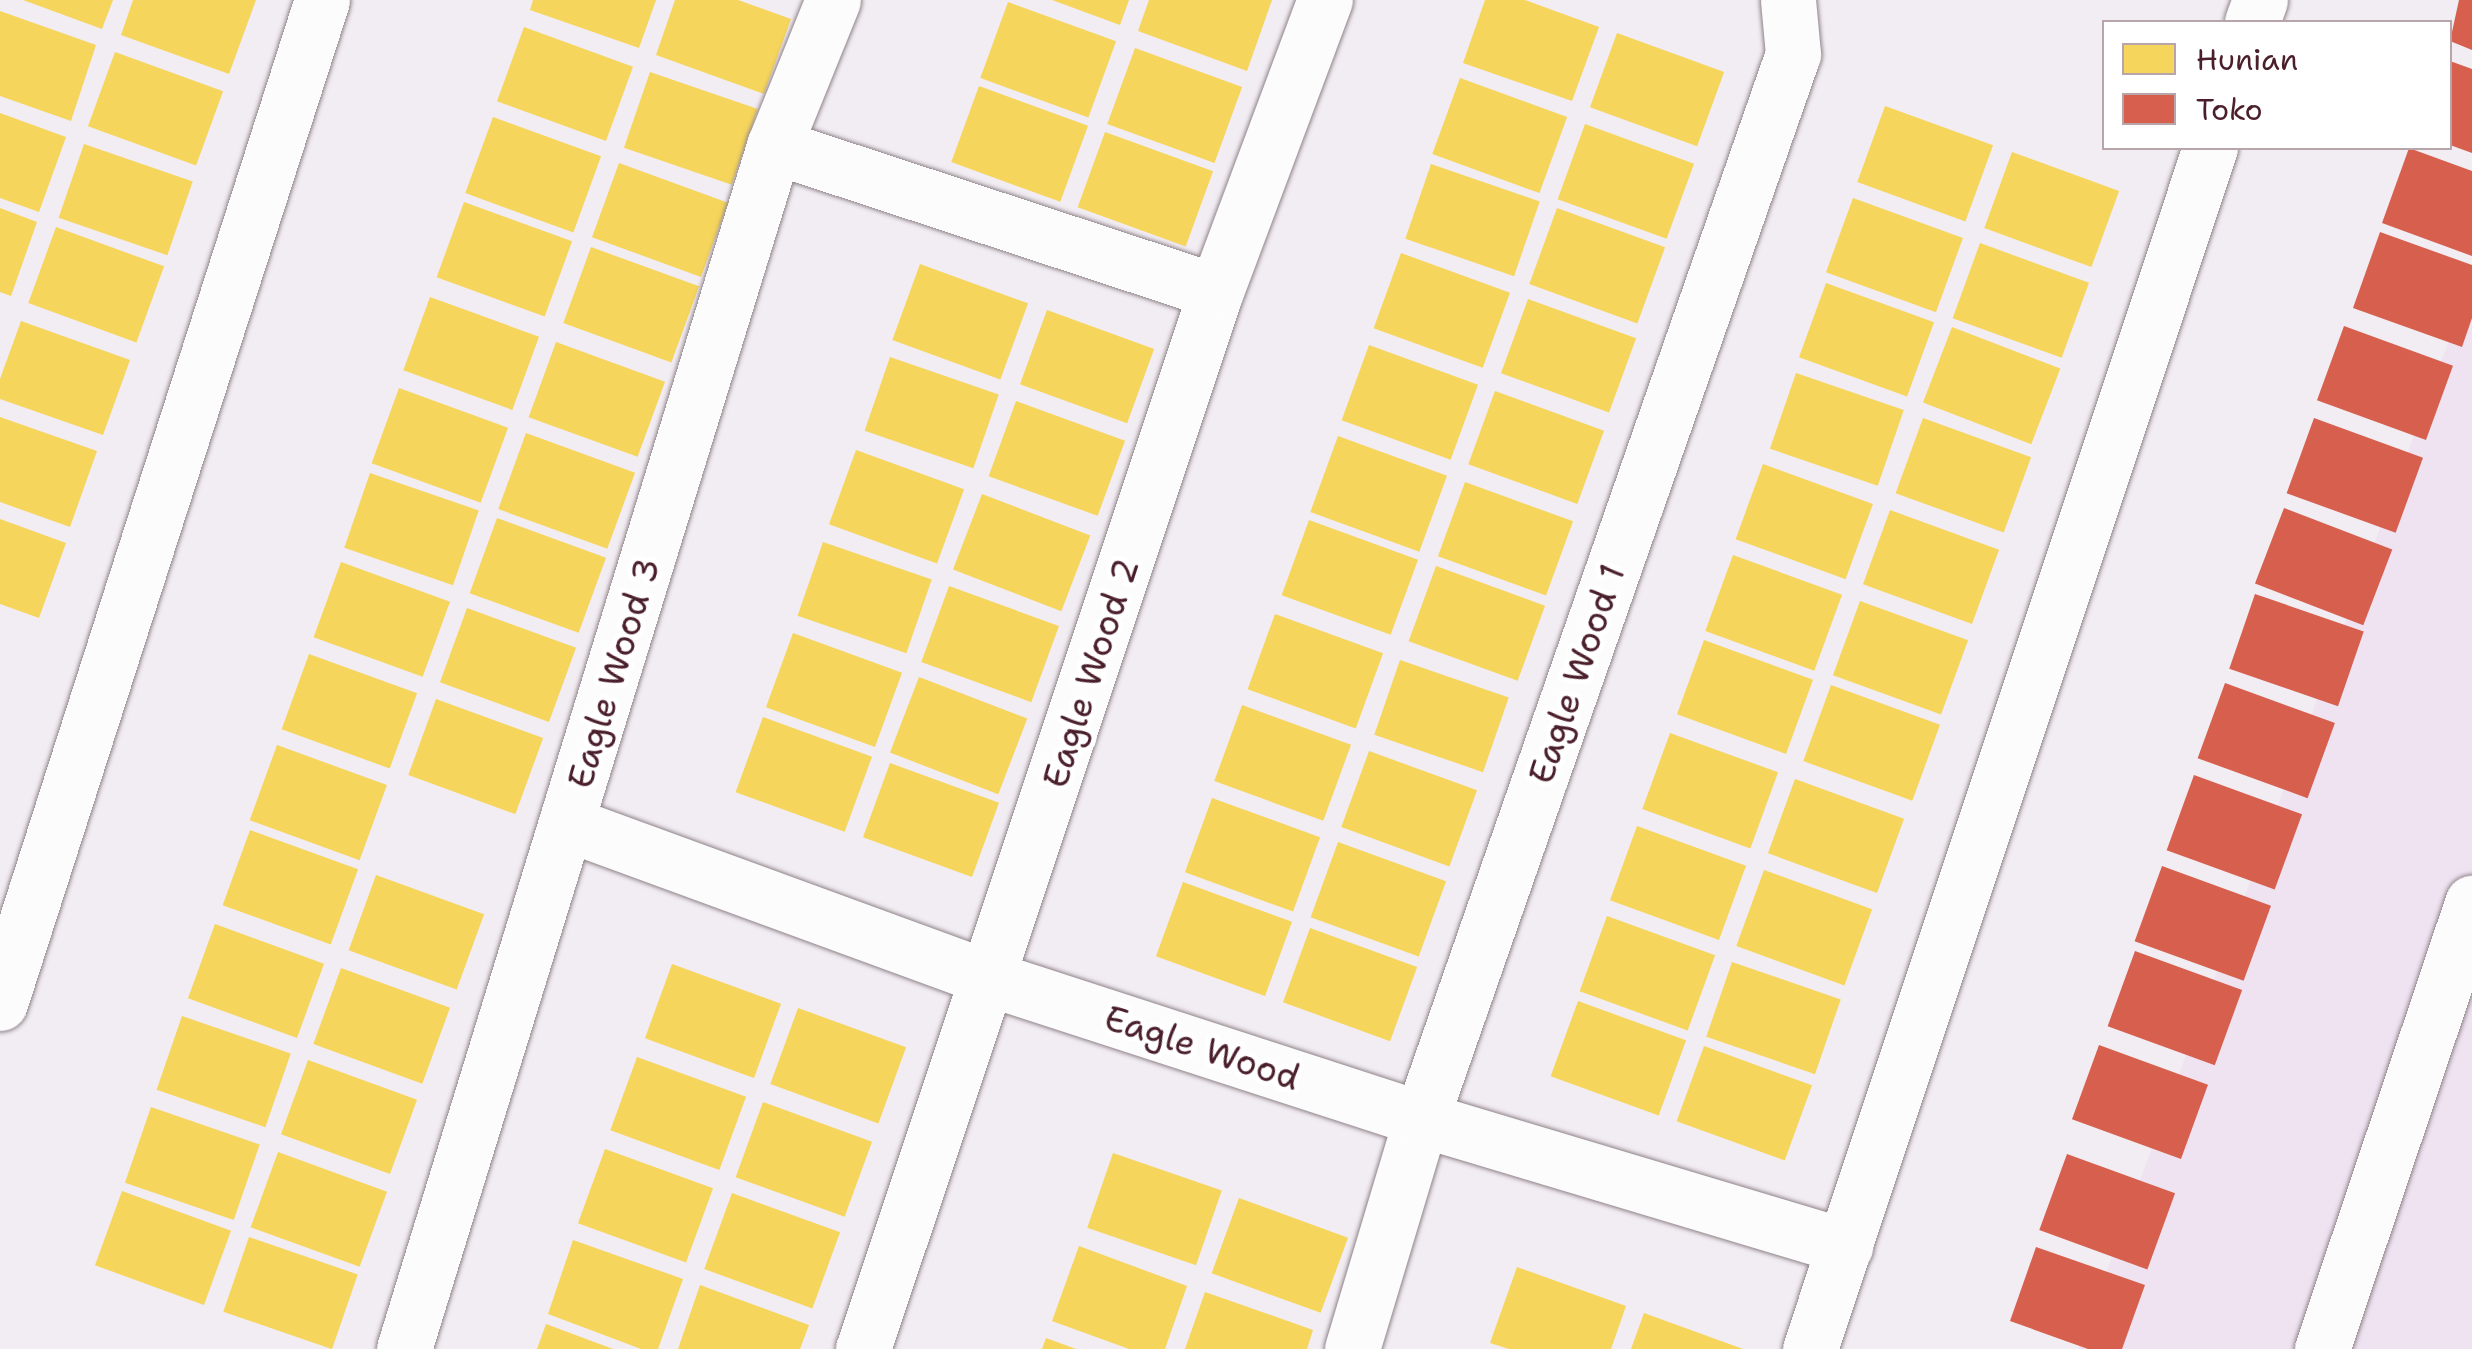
<!DOCTYPE html>
<html>
<head>
<meta charset="utf-8">
<style>
  body { margin:0 }
  #map { position:relative; width:2472px; height:1349px; overflow:hidden; background:#f2ecf3; font-family:"Shantell Sans",sans-serif }
  div>[style] { position:absolute }
  .built>* { inset:0; background:#efe2f1 }
  .homes>* { inset:0; background:#f6d55c; transform-origin:0 0 }
  .shops>* { inset:0; background:#d6604d; transform-origin:0 0 }
  .roads { filter:drop-shadow(0 0 2px #8e8388) drop-shadow(0 0 2px #8e8388) }
  .minor>* { height:55px; margin:-27.5px; padding:0 27.5px; transform-origin:27.5px; border-radius:27.5px; background:#fdfcfd }
  span { translate:-50% -50%; white-space:nowrap; text-align:center; line-height:1.15; -webkit-text-stroke:10px #fff; paint-order:stroke }
  .street-label { font-size:35px; color:#4a1f2b }
  .legend { position:absolute; left:2102px; top:20px; width:350px; height:130px; box-sizing:border-box; background:#fff; border:2px solid #b7a5aa; margin:0; padding:12px 18px; list-style:none; font-size:30px; color:#4a1f2b }
  .legend li { display:flex; align-items:center; gap:20px; height:50px }
  .legend b { width:50px; border:2px solid #b7a5aa }
</style>
</head>
<body>
<div id="map">
  <div class="built">
    <div style="clip-path:polygon(2472px 278px,2472px 1349px,2078px 1349px)"></div>
  </div>
  <div class="homes">
    <div style="clip-path:polygon(23px 0,113px 0,102px 29px)"></div>
    <div style="clip-path:polygon(133px 0,256px 0,229px 74px,121px 35px)"></div>
    <div style="clip-path:polygon(533px 0,656px 0,639px 48px,530px 10px)"></div>
    <div style="clip-path:polygon(675px 0,738px 0,791px 19px,764px 94px,656px 55px)"></div>
    <div style="clip-path:polygon(1052px 0,1129px 0,1120px 25px)"></div>
    <div style="clip-path:polygon(1149px 0,1272px 0,1247px 71px,1138px 31px)"></div>
    <div style="clip-path:polygon(1485px 0,1525px 0,1599px 27px,1572px 101px,1463px 63px)"></div>
    <div style="left:1008px;top:2px;width:115px;height:81px;rotate:20deg"></div>
    <div style="clip-path:polygon(0 11px,96px 45px,71px 121px,0 96px)"></div>
    <div style="left:524px;top:27px;width:116px;height:79px;rotate:20deg"></div>
    <div style="left:1617px;top:33px;width:114px;height:79px;rotate:20deg"></div>
    <div style="left:1135px;top:48px;width:114px;height:81px;rotate:20deg"></div>
    <div style="left:115px;top:52px;width:115px;height:79px;rotate:20deg"></div>
    <div style="left:650px;top:72px;width:114px;height:80px;rotate:19deg"></div>
    <div style="left:1460px;top:78px;width:114px;height:81px;rotate:20deg"></div>
    <div style="left:979px;top:86px;width:116px;height:81px;rotate:20deg"></div>
    <div style="left:1885px;top:106px;width:115px;height:81px;rotate:20deg"></div>
    <div style="clip-path:polygon(0 113px,66px 137px,39px 212px,0 198px)"></div>
    <div style="left:493px;top:117px;width:115px;height:81px;rotate:20deg"></div>
    <div style="left:1585px;top:124px;width:116px;height:80px;rotate:20deg"></div>
    <div style="left:1105px;top:132px;width:115px;height:80px;rotate:20deg"></div>
    <div style="left:84px;top:144px;width:115px;height:78px;rotate:19deg"></div>
    <div style="left:2012px;top:152px;width:114px;height:81px;rotate:20deg"></div>
    <div style="left:619px;top:163px;width:116px;height:79px;rotate:20deg"></div>
    <div style="left:1431px;top:164px;width:115px;height:79px;rotate:19deg"></div>
    <div style="left:1853px;top:198px;width:117px;height:79px;rotate:20deg"></div>
    <div style="left:464px;top:202px;width:115px;height:80px;rotate:20deg"></div>
    <div style="clip-path:polygon(0 208px,37px 222px,11px 296px,0 292px)"></div>
    <div style="left:1557px;top:208px;width:115px;height:81px;rotate:20deg"></div>
    <div style="left:56px;top:227px;width:115px;height:81px;rotate:20deg"></div>
    <div style="left:1980px;top:243px;width:116px;height:80px;rotate:20deg"></div>
    <div style="left:591px;top:247px;width:115px;height:81px;rotate:20deg"></div>
    <div style="left:1401px;top:253px;width:116px;height:80px;rotate:20deg"></div>
    <div style="left:920px;top:264px;width:115px;height:81px;rotate:20deg"></div>
    <div style="left:1826px;top:283px;width:115px;height:79px;rotate:20deg"></div>
    <div style="left:430px;top:297px;width:116px;height:78px;rotate:20deg"></div>
    <div style="left:1528px;top:299px;width:115px;height:79px;rotate:20deg"></div>
    <div style="left:1047px;top:310px;width:114px;height:79px;rotate:20deg"></div>
    <div style="clip-path:polygon(21px 321px,130px 360px,103px 435px,0 399px,0 379px)"></div>
    <div style="left:1952px;top:327px;width:116px;height:81px;rotate:21deg"></div>
    <div style="left:556px;top:342px;width:116px;height:80px;rotate:20deg"></div>
    <div style="left:1369px;top:345px;width:116px;height:80px;rotate:20deg"></div>
    <div style="left:890px;top:357px;width:115px;height:78px;rotate:19deg"></div>
    <div style="left:1796px;top:373px;width:114px;height:80px;rotate:19deg"></div>
    <div style="left:399px;top:388px;width:116px;height:80px;rotate:20deg"></div>
    <div style="left:1495px;top:391px;width:116px;height:78px;rotate:20deg"></div>
    <div style="left:1016px;top:401px;width:116px;height:80px;rotate:20deg"></div>
    <div style="clip-path:polygon(0 417px,97px 451px,70px 527px,0 502px)"></div>
    <div style="left:1923px;top:418px;width:115px;height:80px;rotate:20deg"></div>
    <div style="left:526px;top:433px;width:116px;height:81px;rotate:20deg"></div>
    <div style="left:1338px;top:436px;width:116px;height:81px;rotate:20deg"></div>
    <div style="left:856px;top:450px;width:115px;height:79px;rotate:20deg"></div>
    <div style="left:1763px;top:464px;width:117px;height:80px;rotate:20deg"></div>
    <div style="left:370px;top:473px;width:115px;height:79px;rotate:19deg"></div>
    <div style="left:1465px;top:482px;width:115px;height:79px;rotate:20deg"></div>
    <div style="left:982px;top:494px;width:116px;height:81px;rotate:21deg"></div>
    <div style="left:1890px;top:510px;width:116px;height:79px;rotate:20deg"></div>
    <div style="left:497px;top:518px;width:116px;height:80px;rotate:20deg"></div>
    <div style="clip-path:polygon(0 519px,66px 543px,39px 618px,0 604px)"></div>
    <div style="left:1309px;top:520px;width:116px;height:80px;rotate:20deg"></div>
    <div style="left:823px;top:542px;width:115px;height:78px;rotate:19deg"></div>
    <div style="left:1733px;top:555px;width:116px;height:81px;rotate:20deg"></div>
    <div style="left:341px;top:562px;width:116px;height:80px;rotate:20deg"></div>
    <div style="left:1436px;top:566px;width:116px;height:80px;rotate:20deg"></div>
    <div style="left:949px;top:586px;width:117px;height:81px;rotate:20deg"></div>
    <div style="left:1860px;top:601px;width:115px;height:79px;rotate:20deg"></div>
    <div style="left:467px;top:608px;width:116px;height:79px;rotate:20deg"></div>
    <div style="left:1275px;top:614px;width:115px;height:80px;rotate:20deg"></div>
    <div style="left:793px;top:633px;width:116px;height:79px;rotate:20deg"></div>
    <div style="left:1704px;top:640px;width:116px;height:79px;rotate:20deg"></div>
    <div style="left:309px;top:654px;width:115px;height:80px;rotate:20deg"></div>
    <div style="left:1400px;top:660px;width:115px;height:79px;rotate:19deg"></div>
    <div style="left:919px;top:677px;width:116px;height:81px;rotate:21deg"></div>
    <div style="left:1831px;top:685px;width:116px;height:81px;rotate:20deg"></div>
    <div style="left:436px;top:699px;width:114px;height:81px;rotate:20deg"></div>
    <div style="left:1242px;top:705px;width:116px;height:81px;rotate:20deg"></div>
    <div style="left:763px;top:717px;width:116px;height:80px;rotate:20deg"></div>
    <div style="left:1670px;top:733px;width:115px;height:81px;rotate:20deg"></div>
    <div style="left:277px;top:745px;width:117px;height:80px;rotate:20deg"></div>
    <div style="left:1369px;top:751px;width:115px;height:81px;rotate:20deg"></div>
    <div style="left:890px;top:763px;width:116px;height:79px;rotate:20deg"></div>
    <div style="left:1795px;top:779px;width:116px;height:79px;rotate:20deg"></div>
    <div style="left:1212px;top:798px;width:115px;height:79px;rotate:20deg"></div>
    <div style="left:1637px;top:826px;width:116px;height:79px;rotate:20deg"></div>
    <div style="left:250px;top:830px;width:115px;height:80px;rotate:20deg"></div>
    <div style="left:1338px;top:842px;width:115px;height:80px;rotate:20deg"></div>
    <div style="left:1764px;top:870px;width:115px;height:81px;rotate:20deg"></div>
    <div style="left:376px;top:875px;width:115px;height:80px;rotate:20deg"></div>
    <div style="left:1183px;top:882px;width:116px;height:79px;rotate:20deg"></div>
    <div style="left:1607px;top:916px;width:115px;height:80px;rotate:20deg"></div>
    <div style="left:215px;top:924px;width:116px;height:79px;rotate:20deg"></div>
    <div style="left:1310px;top:928px;width:114px;height:79px;rotate:20deg"></div>
    <div style="left:1732px;top:962px;width:115px;height:79px;rotate:19deg"></div>
    <div style="left:672px;top:964px;width:116px;height:79px;rotate:20deg"></div>
    <div style="left:341px;top:968px;width:116px;height:81px;rotate:20deg"></div>
    <div style="left:1578px;top:1001px;width:115px;height:80px;rotate:20deg"></div>
    <div style="left:798px;top:1008px;width:115px;height:81px;rotate:20deg"></div>
    <div style="left:182px;top:1016px;width:115px;height:78px;rotate:19deg"></div>
    <div style="left:1704px;top:1046px;width:115px;height:80px;rotate:20deg"></div>
    <div style="left:637px;top:1057px;width:116px;height:78px;rotate:20deg"></div>
    <div style="left:308px;top:1060px;width:116px;height:79px;rotate:20deg"></div>
    <div style="left:763px;top:1102px;width:116px;height:80px;rotate:20deg"></div>
    <div style="left:151px;top:1107px;width:115px;height:80px;rotate:19deg"></div>
    <div style="left:605px;top:1149px;width:115px;height:79px;rotate:20deg"></div>
    <div style="left:278px;top:1152px;width:116px;height:80px;rotate:20deg"></div>
    <div style="left:1113px;top:1153px;width:115px;height:79px;rotate:19deg"></div>
    <div style="left:122px;top:1191px;width:116px;height:79px;rotate:20deg"></div>
    <div style="left:732px;top:1193px;width:115px;height:81px;rotate:20deg"></div>
    <div style="left:1239px;top:1198px;width:116px;height:80px;rotate:20deg"></div>
    <div style="left:249px;top:1237px;width:115px;height:79px;rotate:19deg"></div>
    <div style="clip-path:polygon(573px 1240px,683px 1279px,658px 1349px,641px 1349px,548px 1314px)"></div>
    <div style="clip-path:polygon(1079px 1246px,1187px 1286px,1165px 1349px,1129px 1349px,1052px 1321px)"></div>
    <div style="clip-path:polygon(1517px 1267px,1626px 1306px,1611px 1349px,1509px 1349px,1490px 1343px)"></div>
    <div style="clip-path:polygon(700px 1285px,809px 1325px,800px 1349px,678px 1349px)"></div>
    <div style="clip-path:polygon(1205px 1292px,1313px 1330px,1307px 1349px,1185px 1349px)"></div>
    <div style="clip-path:polygon(1644px 1313px,1743px 1349px,1631px 1349px)"></div>
    <div style="clip-path:polygon(546px 1324px,613px 1349px,537px 1349px)"></div>
    <div style="clip-path:polygon(1046px 1338px,1076px 1349px,1042px 1349px)"></div>
  </div>
  <div class="shops">
    <div style="clip-path:polygon(2459px 0,2472px 0,2472px 50px,2450px 41px)"></div>
    <div style="clip-path:polygon(2450px 61px,2472px 69px,2472px 153px,2450px 145px)"></div>
    <div style="clip-path:polygon(2409px 148px,2472px 171px,2472px 256px,2382px 223px)"></div>
    <div style="clip-path:polygon(2380px 232px,2472px 265px,2472px 318px,2462px 347px,2353px 308px)"></div>
    <div style="left:2344px;top:326px;width:116px;height:79px;rotate:20deg"></div>
    <div style="left:2314px;top:418px;width:116px;height:80px;rotate:20deg"></div>
    <div style="left:2284px;top:508px;width:116px;height:81px;rotate:21deg"></div>
    <div style="left:2255px;top:594px;width:115px;height:79px;rotate:19deg"></div>
    <div style="left:2225px;top:683px;width:117px;height:80px;rotate:20deg"></div>
    <div style="left:2194px;top:775px;width:115px;height:80px;rotate:20deg"></div>
    <div style="left:2162px;top:866px;width:116px;height:80px;rotate:20deg"></div>
    <div style="left:2135px;top:951px;width:114px;height:80px;rotate:20deg"></div>
    <div style="left:2099px;top:1045px;width:116px;height:79px;rotate:20deg"></div>
    <div style="left:2067px;top:1154px;width:115px;height:81px;rotate:20deg"></div>
    <div style="clip-path:polygon(2036px 1247px,2145px 1285px,2122px 1349px,2088px 1349px,2010px 1321px)"></div>
  </div>
  <div class="roads">
    <div class="minor">
      <div style="left:2252px;top:22px;width:23px;rotate:-70deg"></div>
      <div style="left:774px;top:146px;width:465px;rotate:18.2deg"></div>
      <div style="left:568px;top:824px;width:451px;rotate:20.1deg"></div>
      <div style="left:991px;top:979px;width:452px;rotate:18deg"></div>
      <div style="left:1421px;top:1119px;width:443px;rotate:16.7deg"></div>
      <div style="left:0;top:1003px;width:1053px;rotate:-72.2deg"></div>
      <div style="left:404px;top:1349px;width:1259px;rotate:-72.9deg"></div>
      <div style="left:774px;top:146px;width:157px;rotate:-68deg"></div>
      <div style="left:863px;top:1349px;width:1115px;rotate:-71.55deg"></div>
      <div style="left:1216px;top:291px;width:311px;rotate:-69.5deg"></div>
      <div style="left:1352px;top:1349px;width:240px;rotate:-73.3deg"></div>
      <div style="left:1421px;top:1119px;width:1128px;rotate:-70.75deg"></div>
      <div style="left:1793px;top:54px;width:54px;rotate:-95.3deg"></div>
      <div style="left:1810px;top:1349px;width:1266px;rotate:-71.58deg"></div>
      <div style="left:2322px;top:1349px;width:471px;rotate:-71.4deg"></div>
    </div>
  </div>
  <div class="street-label">
    <span style="left:614px;top:673px;rotate:-73deg">Eagle Wood 3</span>
    <span style="left:1091px;top:673px;rotate:-72deg">Eagle Wood 2</span>
    <span style="left:1577px;top:674px;rotate:-71deg">Eagle Wood 1</span>
    <span style="left:1202px;top:1048px;rotate:18deg">Eagle Wood</span>
  </div>
  <ul class="legend">
  <li><b style="height:28px;background:#f6d55c"></b>Hunian</li>
  <li><b style="height:28px;background:#d6604d"></b>Toko</li>
  </ul>
</div>
</body>
</html>
